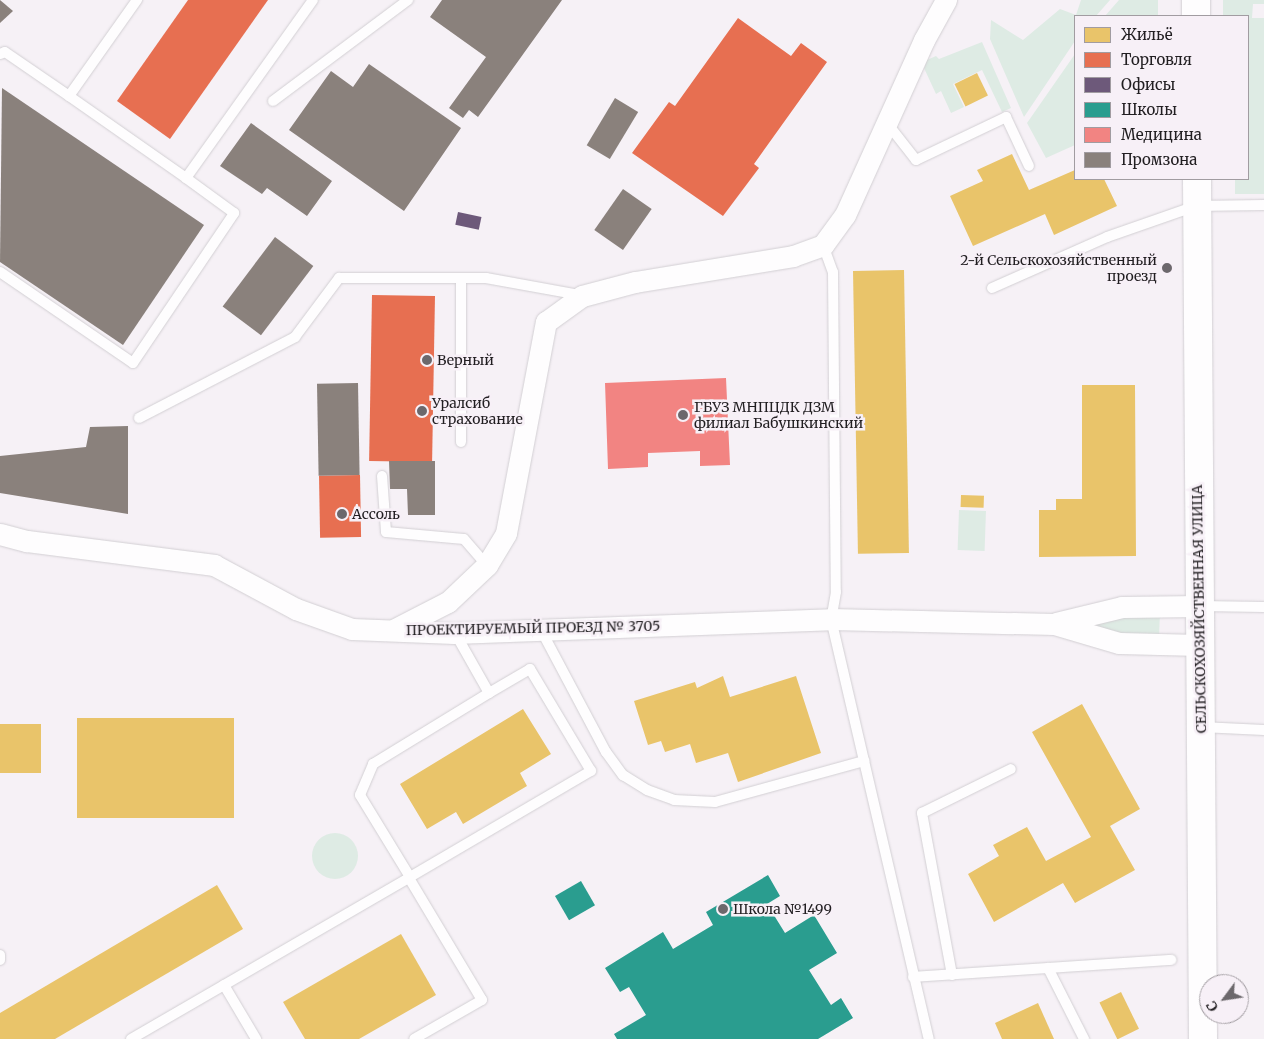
<!DOCTYPE html>
<html>
<head>
<meta charset="utf-8">
<style>
  body { margin:0 }
  #map { position:relative; width:1264px; height:1039px; overflow:hidden; background:#f6f1f6; font-family:Merriweather,serif }
  div>[style] { position:absolute }
  .green>* { inset:0; background:#deebe4; transform-origin:0 0 }
  .round { border-radius:50% }
  .homes>* { inset:0; background:#e9c46a; transform-origin:0 0 }
  .shops>* { inset:0; background:#e76f51; transform-origin:0 0 }
  .offices>* { inset:0; background:#6d597a; transform-origin:0 0 }
  .schools>* { inset:0; background:#2a9d8f; transform-origin:0 0 }
  .health>* { inset:0; background:#f28482 }
  .industry>* { inset:0; background:#8a817c; transform-origin:0 0 }
  .roads { filter:drop-shadow(0 0 1px #d2cfd3) drop-shadow(0 0 1px #d2cfd3) }
  .lane>* { height:10px; margin:-5px; padding:0 5px; transform-origin:5px; border-radius:5px; background:#fefdfe }
  .street>* { height:21px; margin:-10.5px; padding:0 10.5px; transform-origin:10.5px; border-radius:10.5px; background:#fefdfe }
  .secondary>* { height:28px; margin:-14px; padding:0 14px; transform-origin:14px; border-radius:14px; background:#fefdfe }
  .dots>* { width:14px; height:14px; translate:-50% -50%; box-sizing:border-box; border:2px solid #f7f0f7; border-radius:50% }
  span { translate:-50% -50%; white-space:nowrap; text-align:center; line-height:1.15; -webkit-text-stroke:5px #f7f0f7; paint-order:stroke }
  .poi-label { font-size:14px; color:#211e21 }
  .right { translate:-100% -50%; text-align:right }
  .left { translate:0 -50%; text-align:left }
  .street-label { font-size:14px; color:#211e21 }
  .legend { position:absolute; left:1074px; top:15px; width:175px; height:165px; box-sizing:border-box; background:#f7f0f7; border:1px solid #a19ca1; margin:0; padding:6px 9px; list-style:none; font-size:15px; color:#211e21 }
  .legend li { display:flex; align-items:center; gap:10px; height:25px }
  .legend b { width:25px; border:1px solid #a19ca1 }
  .north { position:absolute; left:1199px; top:974px; width:50px; height:50px; box-sizing:border-box; background:#f7f0f7; border:1px solid #a19ca1; border-radius:50%; rotate:239deg; font-size:14px; font-weight:700; line-height:20px; text-align:center; color:#211e21 }
  .north::after { content:''; display:block; margin:auto; width:18px; height:22px; background:#6c686c; clip-path:polygon(50% 0,100% 100%,50% 72%,0 100%) }
</style>
</head>
<body>
<div id="map">
  <div class="green">
    <div style="clip-path:polygon(1081px 0,1110px 0,1096px 16px,1075px 16px,1075px 41px,1024px 117px,990px 39px,991px 20px,1023px 40px,1060px 9px,1076px 15px)"></div>
    <div style="clip-path:polygon(1119px 0,1158px 0,1158px 16px,1105px 16px)"></div>
    <div style="clip-path:polygon(1223px 0,1264px 0,1264px 4px,1253px 4px,1252px 18px,1264px 18px,1264px 194px,1235px 194px,1235px 179px,1248px 179px,1248px 16px,1223px 16px)"></div>
    <div style="clip-path:polygon(982px 42px,1011px 108px,1002px 112px,982px 70px,953px 84px,964px 107px,951px 113px,941px 91px,936px 94px,924px 68px,927px 60px,936px 56px,939px 59px)"></div>
    <div style="clip-path:polygon(1075px 54px,1075px 145px,1046px 158px,1027px 123px)"></div>
    <div style="left:959px;top:510px;width:27px;height:40px;rotate:2deg"></div>
    <div style="clip-path:polygon(1160px 611px,1159px 638px,1084px 628px,1085px 619px)"></div>
    <div class="round" style="left:312px;top:833px;width:46px;height:46px"></div>
  </div>
  <div class="homes">
    <div style="left:977px;top:73px;width:25px;height:25px;rotate:64deg"></div>
    <div style="clip-path:polygon(1012px 154px,1029px 190px,1075px 170px,1075px 179px,1104px 179px,1117px 206px,1054px 235px,1045px 214px,973px 246px,950px 196px,983px 181px,977px 170px)"></div>
    <div style="left:904px;top:270px;width:283px;height:51px;rotate:89deg"></div>
    <div style="clip-path:polygon(1082px 385px,1135px 385px,1136px 556px,1039px 557px,1039px 510px,1056px 510px,1056px 499px,1082px 499px)"></div>
    <div style="left:961px;top:495px;width:23px;height:12px;rotate:2deg"></div>
    <div style="clip-path:polygon(723px 676px,730px 697px,796px 676px,821px 753px,738px 782px,728px 753px,696px 763px,690px 744px,665px 752px,661px 741px,648px 745px,634px 701px,695px 682px,697px 688px)"></div>
    <div style="clip-path:polygon(1082px 704px,1140px 809px,1110px 826px,1135px 870px,1075px 903px,1063px 883px,994px 922px,968px 874px,999px 856px,993px 845px,1027px 827px,1046px 861px,1091px 837px,1032px 732px)"></div>
    <div style="clip-path:polygon(523px 709px,551px 754px,520px 773px,527px 786px,463px 824px,456px 812px,427px 829px,400px 784px)"></div>
    <div style="left:77px;top:718px;width:157px;height:100px"></div>
    <div style="left:41px;top:724px;width:49px;height:41px;rotate:90deg"></div>
    <div style="clip-path:polygon(217px 885px,243px 929px,55px 1039px,0 1039px,0 1013px)"></div>
    <div style="clip-path:polygon(401px 934px,436px 995px,359px 1039px,305px 1039px,283px 1002px)"></div>
    <div style="left:1121px;top:992px;width:41px;height:24px;rotate:64deg"></div>
    <div style="clip-path:polygon(1038px 1003px,1054px 1039px,1002px 1039px,995px 1023px)"></div>
  </div>
  <div class="shops">
    <div style="clip-path:polygon(188px 0,268px 0,170px 139px,117px 101px)"></div>
    <div style="clip-path:polygon(738px 18px,791px 56px,801px 43px,827px 62px,754px 164px,759px 168px,723px 216px,632px 153px,669px 102px,675px 106px)"></div>
    <div style="left:372px;top:295px;width:63px;height:166px;rotate:1deg"></div>
    <div style="left:360px;top:475px;width:62px;height:41px;rotate:89deg"></div>
  </div>
  <div class="offices">
    <div style="left:458px;top:212px;width:24px;height:13px;rotate:12deg"></div>
  </div>
  <div class="schools">
    <div style="clip-path:polygon(768px 875px,780px 896px,767px 904px,785px 933px,814px 915px,837px 953px,809px 970px,831px 1005px,841px 998px,853px 1018px,818px 1039px,617px 1039px,614px 1034px,646px 1015px,629px 987px,620px 992px,605px 968px,663px 932px,673px 949px,713px 925px,706px 912px)"></div>
    <div style="left:581px;top:881px;width:28px;height:30px;rotate:60deg"></div>
  </div>
  <div class="health">
    <div style="clip-path:polygon(726px 378px,730px 465px,700px 466px,700px 451px,648px 453px,648px 467px,608px 469px,605px 383px)"></div>
  </div>
  <div class="industry">
    <div style="clip-path:polygon(0 0,13px 11px,0 23px)"></div>
    <div style="clip-path:polygon(442px 0,562px 0,478px 117px,469px 110px,463px 118px,449px 108px,486px 57px,430px 17px)"></div>
    <div style="clip-path:polygon(369px 64px,461px 128px,404px 211px,289px 130px,331px 71px,353px 87px)"></div>
    <div style="clip-path:polygon(2px 88px,204px 225px,123px 345px,0 262px)"></div>
    <div style="left:615px;top:98px;width:27px;height:55px;rotate:31deg"></div>
    <div style="clip-path:polygon(251px 123px,332px 181px,307px 216px,267px 188px,262px 194px,220px 166px)"></div>
    <div style="left:623px;top:189px;width:35px;height:50px;rotate:35deg"></div>
    <div style="left:275px;top:237px;width:48px;height:87px;rotate:37deg"></div>
    <div style="left:358px;top:383px;width:92px;height:41px;rotate:89deg"></div>
    <div style="clip-path:polygon(128px 426px,128px 514px,0 493px,0 456px,86px 447px,90px 427px)"></div>
    <div style="clip-path:polygon(389px 461px,435px 461px,435px 515px,408px 515px,407px 489px,390px 489px)"></div>
  </div>
  <div class="roads">
    <div class="lane">
      <div style="left:0;top:54px;width:5px;rotate:-22deg"></div>
      <div style="left:5px;top:52px;width:78px;rotate:34.5deg"></div>
      <div style="left:69px;top:96px;width:118px;rotate:-54.7deg"></div>
      <div style="left:69px;top:96px;width:143px;rotate:35deg"></div>
      <div style="left:273px;top:101px;width:169px;rotate:-36.8deg"></div>
      <div style="left:887px;top:123px;width:47px;rotate:51.9deg"></div>
      <div style="left:916px;top:160px;width:100px;rotate:-25.5deg"></div>
      <div style="left:1006px;top:117px;width:54px;rotate:64.9deg"></div>
      <div style="left:823px;top:245px;width:29px;rotate:70deg"></div>
      <div style="left:833px;top:272px;width:320px;rotate:89.5deg"></div>
      <div style="left:836px;top:592px;width:27px;rotate:100deg"></div>
      <div style="left:831px;top:619px;width:431px;rotate:76.9deg"></div>
      <div style="left:0;top:272px;width:161px;rotate:34.4deg"></div>
      <div style="left:133px;top:363px;width:181px;rotate:-56deg"></div>
      <div style="left:234px;top:213px;width:59px;rotate:-143.9deg"></div>
      <div style="left:186px;top:178px;width:219px;rotate:-54.5deg"></div>
      <div style="left:992px;top:288px;width:126px;rotate:-23.9deg"></div>
      <div style="left:1107px;top:237px;width:94px;rotate:-19.2deg"></div>
      <div style="left:1196px;top:206px;width:68px;rotate:-0.8deg"></div>
      <div style="left:139px;top:418px;width:176px;rotate:-27.4deg"></div>
      <div style="left:295px;top:337px;width:74px;rotate:-53.3deg"></div>
      <div style="left:339px;top:278px;width:147px"></div>
      <div style="left:486px;top:278px;width:96px;rotate:10.3deg"></div>
      <div style="left:461px;top:442px;width:164px;rotate:-90deg"></div>
      <div style="left:382px;top:476px;width:56px;rotate:85.9deg"></div>
      <div style="left:386px;top:532px;width:78px;rotate:5.1deg"></div>
      <div style="left:464px;top:539px;width:35px;rotate:49deg"></div>
      <div style="left:1200px;top:606px;width:64px;rotate:0.9deg"></div>
      <div style="left:541px;top:630px;width:138px;rotate:62deg"></div>
      <div style="left:606px;top:752px;width:29px;rotate:54deg"></div>
      <div style="left:623px;top:775px;width:28px;rotate:32deg"></div>
      <div style="left:647px;top:790px;width:29px;rotate:20deg"></div>
      <div style="left:674px;top:800px;width:41px;rotate:2.8deg"></div>
      <div style="left:715px;top:802px;width:155px;rotate:-15.4deg"></div>
      <div style="left:1201px;top:727px;width:63px;rotate:2.7deg"></div>
      <div style="left:410px;top:877px;width:210px;rotate:-30.4deg"></div>
      <div style="left:591px;top:771px;width:119px;rotate:-120.9deg"></div>
      <div style="left:530px;top:669px;width:48px;rotate:149.7deg"></div>
      <div style="left:409px;top:878px;width:142px;rotate:59.1deg"></div>
      <div style="left:482px;top:1000px;width:78px;rotate:150.2deg"></div>
      <div style="left:0;top:955px;width:5px;rotate:90deg"></div>
      <div style="left:1048px;top:968px;width:80px;rotate:63.1deg"></div>
      <div style="left:952px;top:975px;width:165px;rotate:-100.5deg"></div>
      <div style="left:922px;top:813px;width:99px;rotate:-26.3deg"></div>
      <div style="left:913px;top:977px;width:259px;rotate:-3.8deg"></div>
      <div style="left:224px;top:985px;width:63px;rotate:59.3deg"></div>
      <div style="left:131px;top:1039px;width:323px;rotate:-30.1deg"></div>
      <div style="left:410px;top:877px;width:96px;rotate:-121.4deg"></div>
      <div style="left:360px;top:795px;width:34px;rotate:-67deg"></div>
      <div style="left:373px;top:764px;width:136px;rotate:-31.5deg"></div>
      <div style="left:489px;top:693px;width:69px;rotate:-119.5deg"></div>
    </div>
    <div class="street">
      <div style="left:0;top:534px;width:28px;rotate:15deg"></div>
      <div style="left:27px;top:541px;width:189px;rotate:7.3deg"></div>
      <div style="left:214px;top:565px;width:93px;rotate:28.2deg"></div>
      <div style="left:296px;top:609px;width:59px;rotate:19.7deg"></div>
      <div style="left:352px;top:629px;width:102px;rotate:2.2deg"></div>
      <div style="left:454px;top:633px;width:377px;rotate:-2.1deg"></div>
      <div style="left:831px;top:619px;width:182px;rotate:1.3deg"></div>
      <div style="left:1013px;top:623px;width:41px;rotate:1.4deg"></div>
      <div style="left:1054px;top:624px;width:68px;rotate:16.3deg"></div>
      <div style="left:1119px;top:643px;width:80px;rotate:1.4deg"></div>
      <div style="left:1056px;top:623px;width:68px;rotate:-13.6deg"></div>
      <div style="left:1122px;top:607px;width:77px;rotate:-0.7deg"></div>
      <div style="left:395px;top:629px;width:59px;rotate:-27deg"></div>
      <div style="left:448px;top:602px;width:54px;rotate:-43.5deg"></div>
      <div style="left:487px;top:565px;width:37px;rotate:-59deg"></div>
      <div style="left:506px;top:533px;width:215px;rotate:-79.3deg"></div>
      <div style="left:546px;top:322px;width:44px;rotate:-35.8deg"></div>
      <div style="left:582px;top:296px;width:55px;rotate:-14.8deg"></div>
      <div style="left:635px;top:282px;width:160px;rotate:-9.3deg"></div>
      <div style="left:793px;top:256px;width:32px;rotate:-20deg"></div>
      <div style="left:823px;top:245px;width:37px;rotate:-54deg"></div>
      <div style="left:845px;top:215px;width:192px;rotate:-65.7deg"></div>
      <div style="left:924px;top:40px;width:46px;rotate:-61.2deg"></div>
    </div>
    <div class="secondary">
      <div style="left:1196px;top:0;width:16px;rotate:90deg"></div>
      <div style="left:1197px;top:179px;width:860px;rotate:89.6deg"></div>
    </div>
  </div>
  <div class="dots">
    <div style="left:1167px;top:268px;background:#6c686c"></div>
    <div style="left:427px;top:360px;background:#6c686c"></div>
    <div style="left:422px;top:411px;background:#6c686c"></div>
    <div style="left:683px;top:415px;background:#6c686c"></div>
    <div style="left:342px;top:514px;background:#6c686c"></div>
    <div style="left:723px;top:909px;background:#6c686c"></div>
  </div>
  <div class="poi-label">
    <span class="right" style="left:1157px;top:268px">2-й Сельскохозяйственный<br>проезд</span>
    <span class="left" style="left:437px;top:360px">Верный</span>
    <span class="left" style="left:432px;top:411px">Уралсиб<br>страхование</span>
    <span class="left" style="left:694px;top:415px">ГБУЗ МНПЦДК ДЗМ<br>филиал Бабушкинский</span>
    <span class="left" style="left:352px;top:514px">Ассоль</span>
    <span class="left" style="left:733px;top:909px">Школа №1499</span>
  </div>
  <div class="street-label">
    <span style="left:1199px;top:609px;rotate:-91deg">СЕЛЬСКОХОЗЯЙСТВЕННАЯ УЛИЦА</span>
    <span style="left:533px;top:628px;rotate:-1deg">ПРОЕКТИРУЕМЫЙ ПРОЕЗД № 3705</span>
  </div>
  <ul class="legend">
  <li><b style="height:14px;background:#e9c46a"></b>Жильё</li>
  <li><b style="height:14px;background:#e76f51"></b>Торговля</li>
  <li><b style="height:14px;background:#6d597a"></b>Офисы</li>
  <li><b style="height:14px;background:#2a9d8f"></b>Школы</li>
  <li><b style="height:14px;background:#f28482"></b>Медицина</li>
  <li><b style="height:14px;background:#8a817c"></b>Промзона</li>
  </ul>
  <div class="north">С</div>
</div>
</body>
</html>
